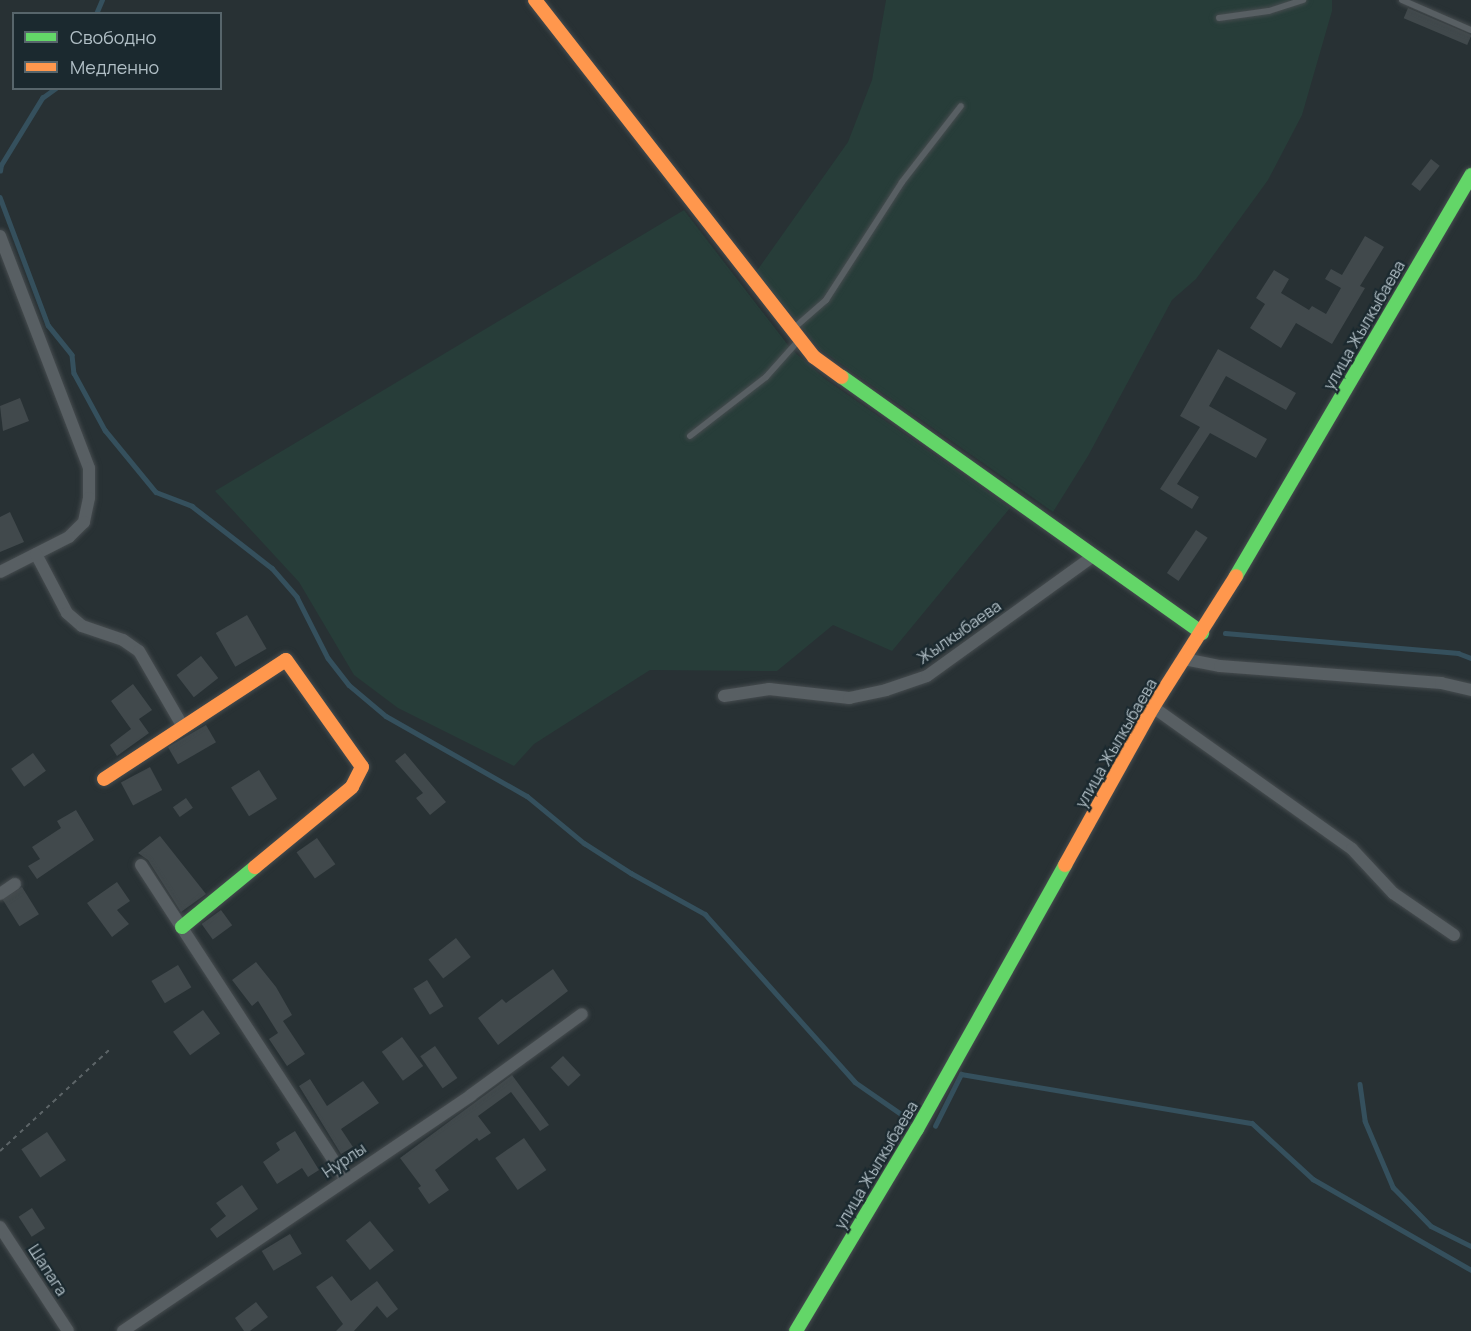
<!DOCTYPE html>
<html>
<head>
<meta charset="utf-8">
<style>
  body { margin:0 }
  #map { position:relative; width:1471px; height:1331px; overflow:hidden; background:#283134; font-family:Manrope,sans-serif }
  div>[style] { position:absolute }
  .green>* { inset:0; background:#273d39 }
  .stream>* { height:4.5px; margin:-2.25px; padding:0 2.25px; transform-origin:2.25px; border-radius:2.25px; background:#35505d }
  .building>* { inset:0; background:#41494c; transform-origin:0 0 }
  .path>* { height:2px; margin-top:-1px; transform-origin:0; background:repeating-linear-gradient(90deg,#5c6467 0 4.5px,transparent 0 9px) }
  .roads { filter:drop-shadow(0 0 2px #464c4f) drop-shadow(0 0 2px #464c4f) }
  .lane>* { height:6px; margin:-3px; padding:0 3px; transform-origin:3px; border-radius:3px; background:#585f63 }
  .street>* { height:12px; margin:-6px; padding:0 6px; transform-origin:6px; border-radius:6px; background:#585f63 }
  .fast>* { height:14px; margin:-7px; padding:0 7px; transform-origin:7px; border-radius:7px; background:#63d668 }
  .slow>* { height:14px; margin:-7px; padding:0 7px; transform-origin:7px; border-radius:7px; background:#ff974d }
  span { translate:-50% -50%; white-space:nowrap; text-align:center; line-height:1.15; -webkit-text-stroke:4.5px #1b292f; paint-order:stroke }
  .street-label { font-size:16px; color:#b1bfc6 }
  .legend { position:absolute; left:12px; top:12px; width:210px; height:78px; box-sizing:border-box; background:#1b292f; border:2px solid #57656b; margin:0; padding:8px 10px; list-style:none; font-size:18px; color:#b1bfc6 }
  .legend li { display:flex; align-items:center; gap:12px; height:30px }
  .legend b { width:30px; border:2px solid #57656b }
</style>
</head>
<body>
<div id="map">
  <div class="green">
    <div style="clip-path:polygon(886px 0,1332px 0,1332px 11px,1302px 115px,1268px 180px,1196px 279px,1172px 300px,1088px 456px,1053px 512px,820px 349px,756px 272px,848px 142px,872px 80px)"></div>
    <div style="clip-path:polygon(684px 210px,791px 349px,825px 379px,1010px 508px,892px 651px,833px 625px,777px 671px,650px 670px,534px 744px,514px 766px,398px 708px,354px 675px,299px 582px,215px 491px)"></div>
  </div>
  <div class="stream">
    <div style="left:96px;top:14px;width:15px;rotate:-67deg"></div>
    <div style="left:0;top:171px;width:6px;rotate:-81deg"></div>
    <div style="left:1px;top:165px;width:79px;rotate:-58.5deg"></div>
    <div style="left:42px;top:98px;width:17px;rotate:-36deg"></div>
    <div style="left:0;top:197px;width:137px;rotate:69.4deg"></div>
    <div style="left:48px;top:325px;width:38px;rotate:51deg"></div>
    <div style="left:72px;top:355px;width:18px;rotate:84deg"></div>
    <div style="left:74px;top:373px;width:65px;rotate:61.5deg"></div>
    <div style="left:105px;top:430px;width:80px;rotate:50.6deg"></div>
    <div style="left:156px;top:492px;width:39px;rotate:21deg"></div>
    <div style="left:192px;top:506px;width:101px;rotate:37.8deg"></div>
    <div style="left:272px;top:568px;width:38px;rotate:49deg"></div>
    <div style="left:297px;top:597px;width:68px;rotate:63.1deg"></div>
    <div style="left:328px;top:658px;width:34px;rotate:52deg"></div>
    <div style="left:349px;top:685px;width:48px;rotate:40deg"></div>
    <div style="left:386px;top:716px;width:162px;rotate:29.6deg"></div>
    <div style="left:527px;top:796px;width:74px;rotate:39.5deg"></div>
    <div style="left:584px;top:843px;width:56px;rotate:32.6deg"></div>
    <div style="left:631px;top:873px;width:85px;rotate:29deg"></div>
    <div style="left:705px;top:914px;width:225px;rotate:48.2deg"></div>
    <div style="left:855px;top:1082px;width:63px;rotate:34.7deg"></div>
    <div style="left:1225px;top:633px;width:234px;rotate:4.9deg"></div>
    <div style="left:1458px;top:653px;width:14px;rotate:21deg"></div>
    <div style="left:1360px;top:1084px;width:37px;rotate:82deg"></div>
    <div style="left:1365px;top:1121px;width:72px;rotate:67deg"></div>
    <div style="left:1393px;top:1187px;width:54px;rotate:45.7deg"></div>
    <div style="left:1431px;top:1226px;width:45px;rotate:26.6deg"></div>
    <div style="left:935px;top:1126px;width:58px;rotate:-63.4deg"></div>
    <div style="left:961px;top:1074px;width:295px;rotate:9.6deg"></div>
    <div style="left:1252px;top:1123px;width:83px;rotate:42.6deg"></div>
    <div style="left:1313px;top:1179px;width:182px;rotate:29.9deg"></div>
  </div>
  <div class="building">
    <div style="left:1408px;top:8px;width:69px;height:11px;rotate:23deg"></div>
    <div style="left:1431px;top:159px;width:11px;height:32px;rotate:38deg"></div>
    <div style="clip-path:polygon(1365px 236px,1384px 247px,1360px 286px,1365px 288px,1332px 344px,1296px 323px,1281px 348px,1250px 328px,1265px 304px,1256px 298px,1274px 270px,1289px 279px,1281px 293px,1309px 310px,1312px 306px,1326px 314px,1341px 288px,1325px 279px,1331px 269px,1342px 275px)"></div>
    <div style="clip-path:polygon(1218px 349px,1296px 393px,1286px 410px,1226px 376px,1209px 406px,1267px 439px,1256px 458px,1210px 433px,1177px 484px,1199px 497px,1192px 509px,1160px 489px,1200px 427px,1180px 416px)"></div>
    <div style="clip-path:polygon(20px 398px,29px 421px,3px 431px,0 406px)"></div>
    <div style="clip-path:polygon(10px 512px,24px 542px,0 552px,0 517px)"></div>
    <div style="left:1196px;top:530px;width:14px;height:52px;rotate:34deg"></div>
    <div style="left:247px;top:615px;width:39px;height:36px;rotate:60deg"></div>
    <div style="left:201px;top:656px;width:28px;height:31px;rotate:52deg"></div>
    <div style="clip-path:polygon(133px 684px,152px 710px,139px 719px,149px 733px,117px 756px,110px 745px,131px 729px,111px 701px)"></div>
    <div style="left:206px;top:725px;width:20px;height:44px;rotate:60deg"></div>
    <div style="left:33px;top:753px;width:22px;height:27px;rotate:54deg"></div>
    <div style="clip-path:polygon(405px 753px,446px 802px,430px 815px,416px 798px,423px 793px,395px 761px)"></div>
    <div style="left:150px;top:767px;width:26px;height:33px;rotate:62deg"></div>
    <div style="left:259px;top:770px;width:34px;height:33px;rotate:58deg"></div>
    <div style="left:186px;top:798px;width:12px;height:16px;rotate:55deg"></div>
    <div style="clip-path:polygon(76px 810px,94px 840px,37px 879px,28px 866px,40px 859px,32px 847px,61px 828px,57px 821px)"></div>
    <div style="clip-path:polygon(160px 836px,206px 894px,181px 912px,148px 860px,138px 853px)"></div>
    <div style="left:317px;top:838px;width:32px;height:25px;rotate:55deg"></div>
    <div style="clip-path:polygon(117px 882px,130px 901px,117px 910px,129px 924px,112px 937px,87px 903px)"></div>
    <div style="left:22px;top:887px;width:32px;height:23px;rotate:58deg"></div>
    <div style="left:221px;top:910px;width:19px;height:24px;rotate:54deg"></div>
    <div style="left:456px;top:938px;width:24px;height:35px;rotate:52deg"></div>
    <div style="clip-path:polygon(256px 962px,276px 987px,292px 1015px,283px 1021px,305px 1054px,287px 1066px,269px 1039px,278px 1033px,258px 1001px,252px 1006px,232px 980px)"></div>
    <div style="left:178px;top:965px;width:26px;height:31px;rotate:59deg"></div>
    <div style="clip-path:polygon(553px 969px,568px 991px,498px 1045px,478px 1018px,502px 999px,506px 1003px)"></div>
    <div style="left:427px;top:980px;width:31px;height:16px;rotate:58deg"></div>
    <div style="left:203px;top:1010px;width:29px;height:37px;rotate:54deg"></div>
    <div style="left:402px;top:1037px;width:36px;height:25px;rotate:54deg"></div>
    <div style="left:435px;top:1046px;width:39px;height:18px;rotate:55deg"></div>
    <div style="left:563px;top:1056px;width:26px;height:17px;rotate:47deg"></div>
    <div style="clip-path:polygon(512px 1075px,549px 1125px,540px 1131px,511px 1092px,478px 1116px,491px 1133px,479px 1141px,477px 1138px,435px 1170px,449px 1190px,429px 1204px,418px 1188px,421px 1186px,400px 1158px)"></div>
    <div style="clip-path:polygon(310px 1079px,327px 1106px,363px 1081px,379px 1103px,341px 1129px,353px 1147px,341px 1154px,299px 1086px)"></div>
    <div style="clip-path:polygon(295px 1131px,319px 1170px,308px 1177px,302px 1168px,277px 1184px,263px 1162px,280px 1150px,276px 1143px)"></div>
    <div style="left:47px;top:1132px;width:34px;height:31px;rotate:56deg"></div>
    <div style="left:524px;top:1138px;width:39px;height:35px;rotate:55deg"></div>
    <div style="clip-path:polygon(242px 1185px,258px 1209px,217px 1238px,210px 1229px,226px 1216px,216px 1203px)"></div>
    <div style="left:32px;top:1208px;width:24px;height:16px;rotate:57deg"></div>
    <div style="left:370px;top:1221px;width:38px;height:31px;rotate:51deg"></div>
    <div style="left:290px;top:1234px;width:23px;height:33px;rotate:59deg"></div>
    <div style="clip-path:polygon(332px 1276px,351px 1301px,377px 1281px,398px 1309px,387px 1318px,377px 1306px,354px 1331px,336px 1331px,343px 1324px,316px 1287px)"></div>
    <div style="clip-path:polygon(256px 1302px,268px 1317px,250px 1331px,244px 1331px,235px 1318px)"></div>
  </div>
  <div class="path">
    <div style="left:0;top:1151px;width:149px;rotate:-42.8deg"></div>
  </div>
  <div class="roads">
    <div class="lane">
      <div style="left:1402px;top:0;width:75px;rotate:23.5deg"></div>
      <div style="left:1219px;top:18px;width:50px;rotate:-8deg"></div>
      <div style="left:1269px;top:11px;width:36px;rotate:-18deg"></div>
      <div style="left:794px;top:328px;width:43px;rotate:-41.2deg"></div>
      <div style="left:826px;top:300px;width:140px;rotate:-57.2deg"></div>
      <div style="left:902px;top:182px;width:96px;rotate:-52.2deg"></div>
      <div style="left:690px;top:436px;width:96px;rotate:-37.8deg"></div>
      <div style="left:766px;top:377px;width:50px;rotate:-48.3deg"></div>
    </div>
    <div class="street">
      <div style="left:0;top:236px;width:248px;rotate:69deg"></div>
      <div style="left:89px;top:468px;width:30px;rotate:90deg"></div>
      <div style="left:89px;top:498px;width:25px;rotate:102deg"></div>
      <div style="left:84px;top:522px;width:21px;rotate:135deg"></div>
      <div style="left:69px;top:537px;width:77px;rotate:153.1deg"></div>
      <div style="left:36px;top:554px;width:67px;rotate:62.3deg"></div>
      <div style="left:67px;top:613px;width:20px;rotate:41deg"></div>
      <div style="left:82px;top:626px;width:43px;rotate:18.9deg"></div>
      <div style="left:123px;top:640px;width:19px;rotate:35deg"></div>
      <div style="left:139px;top:651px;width:88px;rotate:59.9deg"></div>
      <div style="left:1184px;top:659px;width:37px;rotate:11deg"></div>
      <div style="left:1220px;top:666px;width:222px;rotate:4.4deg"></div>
      <div style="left:1441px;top:683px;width:31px;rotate:13deg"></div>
      <div style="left:724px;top:696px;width:46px;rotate:-8.8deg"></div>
      <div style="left:769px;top:689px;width:81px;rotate:6.4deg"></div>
      <div style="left:849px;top:698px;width:38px;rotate:-12deg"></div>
      <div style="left:886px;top:690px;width:43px;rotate:-18.9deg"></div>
      <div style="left:927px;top:676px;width:203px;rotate:-35.8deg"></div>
      <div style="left:1153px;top:707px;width:244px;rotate:35.5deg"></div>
      <div style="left:1352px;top:849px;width:60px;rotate:47deg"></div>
      <div style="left:1393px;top:893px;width:74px;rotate:34.5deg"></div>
      <div style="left:141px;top:865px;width:375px;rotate:56.9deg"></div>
      <div style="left:0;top:894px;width:18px;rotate:-34deg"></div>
      <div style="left:0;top:1227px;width:124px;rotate:56.8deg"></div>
      <div style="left:123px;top:1331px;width:420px;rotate:-34.1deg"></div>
      <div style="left:471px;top:1095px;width:137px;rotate:-36.1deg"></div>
    </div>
    <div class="fast">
      <div style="left:842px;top:377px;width:442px;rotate:35.4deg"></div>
      <div style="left:1236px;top:576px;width:465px;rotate:-59.6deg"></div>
      <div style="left:182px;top:927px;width:94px;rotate:-39.4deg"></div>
      <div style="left:796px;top:1331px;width:235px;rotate:-59.1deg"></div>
      <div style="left:917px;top:1129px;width:303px;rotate:-60.7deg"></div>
    </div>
    <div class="slow">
      <div style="left:535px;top:0;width:453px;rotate:52deg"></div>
      <div style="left:814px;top:357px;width:34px;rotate:36deg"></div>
      <div style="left:104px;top:779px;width:217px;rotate:-33.2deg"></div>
      <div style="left:286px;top:660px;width:131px;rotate:54.6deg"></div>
      <div style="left:362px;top:767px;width:22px;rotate:117deg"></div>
      <div style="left:352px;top:787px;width:126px;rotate:140.5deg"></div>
      <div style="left:1065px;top:865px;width:181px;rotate:-60.9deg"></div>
      <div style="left:1153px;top:707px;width:155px;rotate:-57.6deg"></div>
    </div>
  </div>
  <div class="street-label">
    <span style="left:1364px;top:325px;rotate:-60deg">улица Жылкыбаева</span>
    <span style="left:959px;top:632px;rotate:-35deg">Жылкыбаева</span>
    <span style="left:1116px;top:743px;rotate:-60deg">улица Жылкыбаева</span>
    <span style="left:344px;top:1160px;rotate:-34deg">Нурлы</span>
    <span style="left:876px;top:1165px;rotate:-59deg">улица Жылкыбаева</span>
    <span style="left:48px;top:1270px;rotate:57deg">Шапага</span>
  </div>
  <ul class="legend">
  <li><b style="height:8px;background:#63d668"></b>Свободно</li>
  <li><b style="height:8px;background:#ff974d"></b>Медленно</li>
  </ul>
</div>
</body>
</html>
